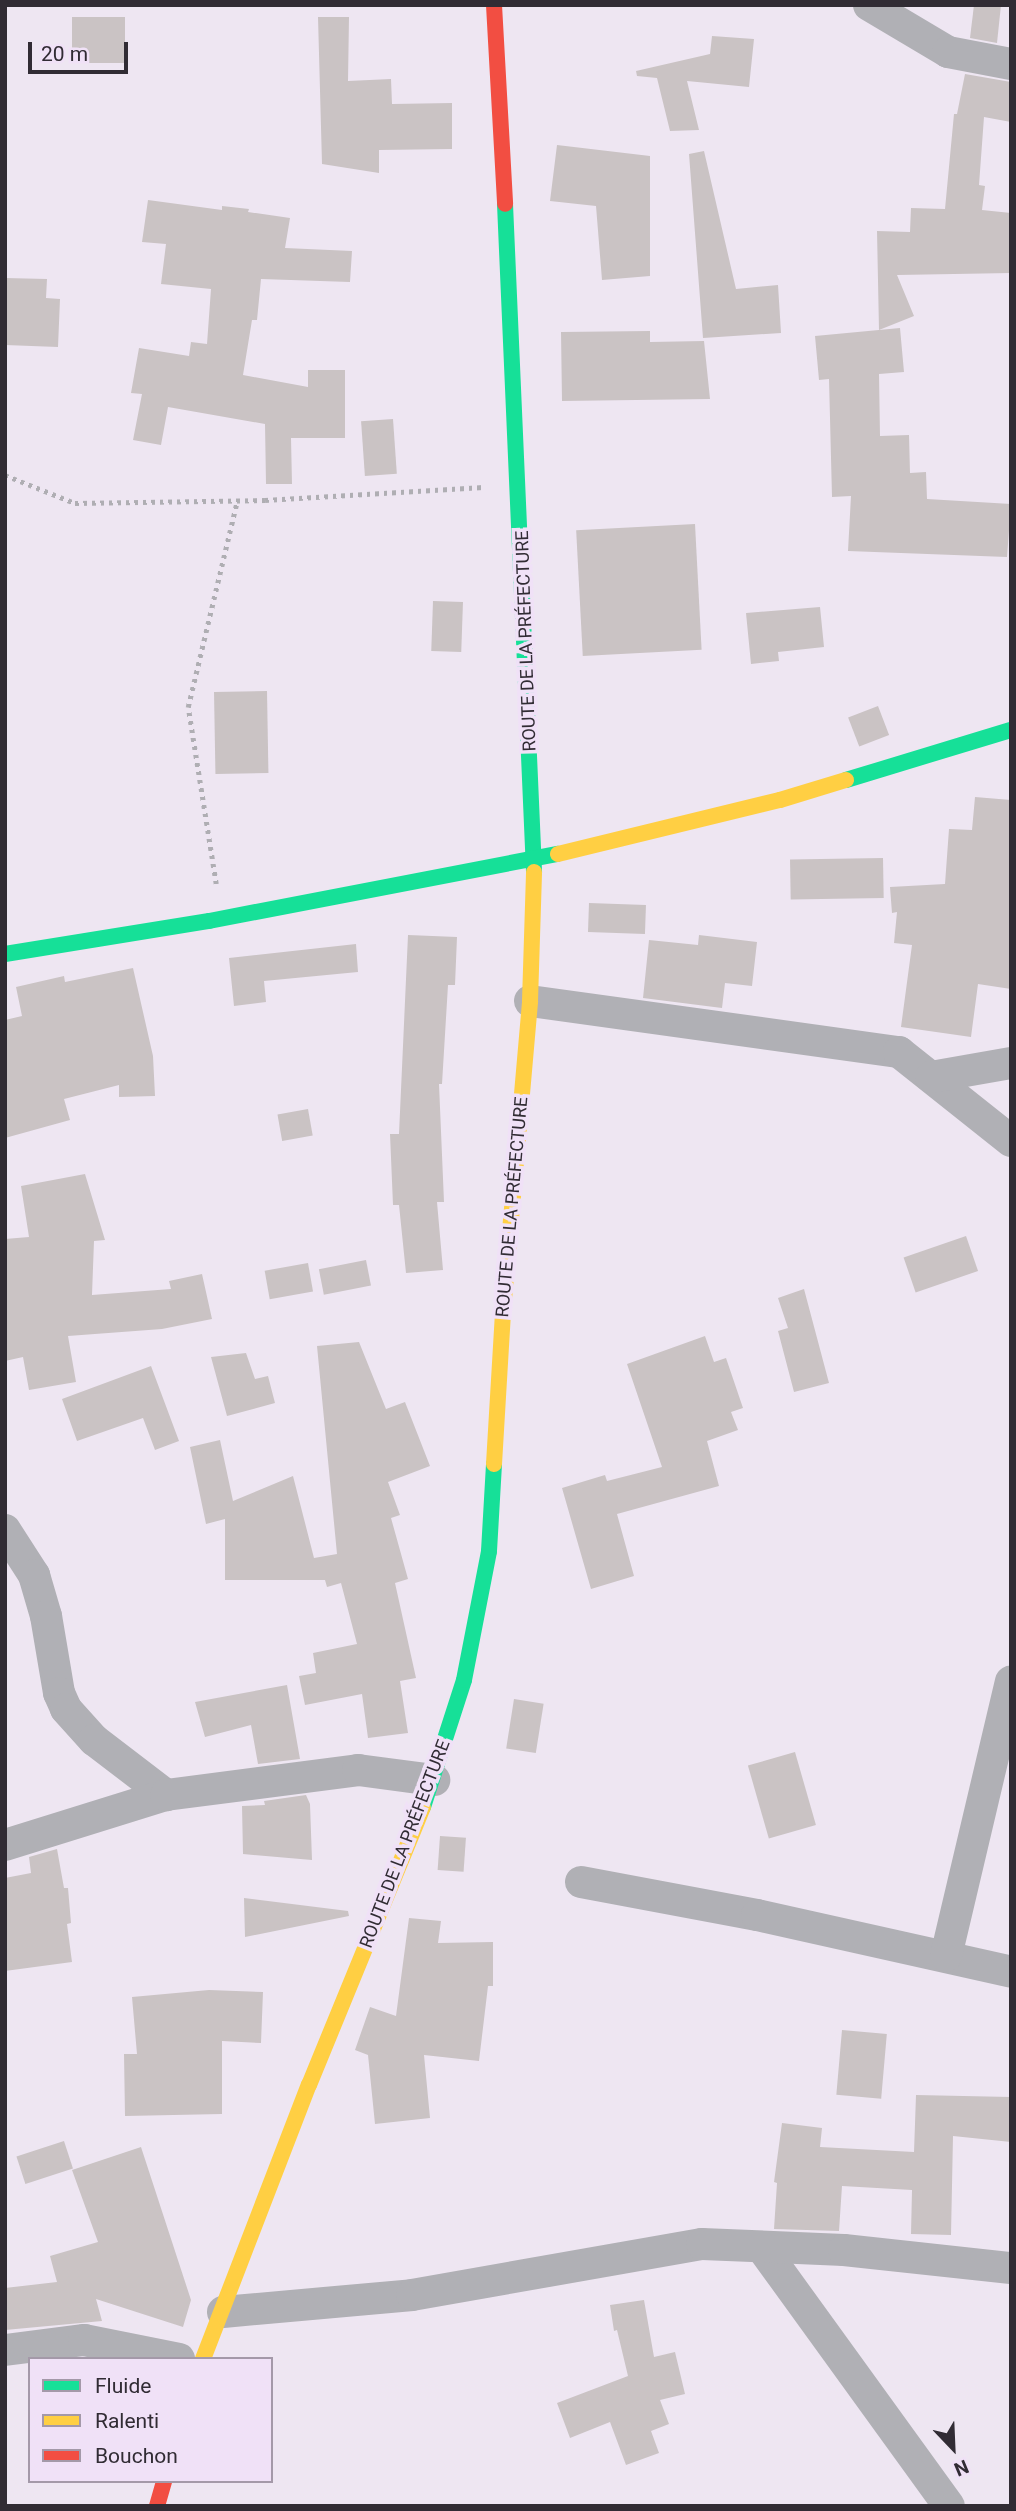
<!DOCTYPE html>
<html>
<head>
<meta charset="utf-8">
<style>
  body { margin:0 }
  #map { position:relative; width:1016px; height:2511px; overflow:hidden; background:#eee6f2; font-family:Roboto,sans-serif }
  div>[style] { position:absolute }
  .building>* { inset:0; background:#cac3c4; transform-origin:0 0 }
  .path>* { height:4.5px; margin-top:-2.25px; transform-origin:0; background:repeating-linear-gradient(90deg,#afaeb3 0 3.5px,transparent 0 8.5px) }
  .street>* { height:32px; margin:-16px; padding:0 16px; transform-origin:16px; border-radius:16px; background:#b0b0b5 }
  .fast>* { height:16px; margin:-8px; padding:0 8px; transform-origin:8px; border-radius:8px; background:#16e098 }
  .slow>* { height:16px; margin:-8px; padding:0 8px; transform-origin:8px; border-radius:8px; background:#ffcf43 }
  .jam>* { height:16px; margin:-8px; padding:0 8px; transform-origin:8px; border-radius:8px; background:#f24e42 }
  span { translate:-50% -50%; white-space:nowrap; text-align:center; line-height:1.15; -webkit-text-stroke:7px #f0e1f7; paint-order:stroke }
  .street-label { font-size:18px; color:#312c34 }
  .frame { position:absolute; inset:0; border:7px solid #312c34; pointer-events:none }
  .legend { position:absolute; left:28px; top:2357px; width:245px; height:126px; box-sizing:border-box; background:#f0e1f7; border:2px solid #a499a9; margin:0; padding:9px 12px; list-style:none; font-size:21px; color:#312c34 }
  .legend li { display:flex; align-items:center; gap:14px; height:35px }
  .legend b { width:35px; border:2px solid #a499a9 }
  .north { position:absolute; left:918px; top:2413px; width:70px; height:70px; -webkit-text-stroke:5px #f0e1f7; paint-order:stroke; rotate:157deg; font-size:19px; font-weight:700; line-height:28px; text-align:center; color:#312c34 }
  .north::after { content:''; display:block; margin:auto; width:24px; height:32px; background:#312c34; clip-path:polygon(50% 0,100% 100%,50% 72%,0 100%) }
  .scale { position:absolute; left:28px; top:42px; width:100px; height:32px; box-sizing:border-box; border:4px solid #312c34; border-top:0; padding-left:9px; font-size:21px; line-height:24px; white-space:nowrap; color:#312c34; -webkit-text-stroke:5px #f0e1f7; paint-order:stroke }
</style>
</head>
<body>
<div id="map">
  <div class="building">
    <div style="clip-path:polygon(974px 5px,1001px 5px,997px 43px,970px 38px)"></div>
    <div style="left:125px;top:17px;width:46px;height:53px;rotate:90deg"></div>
    <div style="clip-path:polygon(318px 17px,349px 17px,348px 81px,391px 79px,392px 104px,452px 103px,452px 149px,379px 150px,379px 173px,322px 164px)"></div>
    <div style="clip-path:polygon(712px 36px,754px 39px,749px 87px,687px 81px,699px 130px,670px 131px,657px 78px,637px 76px,636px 71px,710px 54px)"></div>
    <div style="clip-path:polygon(965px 74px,1011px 82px,1011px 122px,984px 117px,979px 185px,985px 186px,982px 210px,1011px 213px,1011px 273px,897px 275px,914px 316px,879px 330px,877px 231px,910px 232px,911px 208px,945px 209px,954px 114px,957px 114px)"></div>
    <div style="clip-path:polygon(557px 145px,650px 156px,650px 276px,602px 280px,596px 206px,550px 201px)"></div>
    <div style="clip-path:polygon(704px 151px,736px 289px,778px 285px,781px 333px,703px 338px,689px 154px)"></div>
    <div style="clip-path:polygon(148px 200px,222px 210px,222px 206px,249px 209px,248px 212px,290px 218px,285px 248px,352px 251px,350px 282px,261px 279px,257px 320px,252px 320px,243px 375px,308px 387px,308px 370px,345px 370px,345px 438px,291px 438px,292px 484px,266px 484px,265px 424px,168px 407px,161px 445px,133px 440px,142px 394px,131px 393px,139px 348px,189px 356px,191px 342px,207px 344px,211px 289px,161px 284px,166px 244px,142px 242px)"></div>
    <div style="clip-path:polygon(5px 278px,47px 279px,46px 298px,60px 299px,58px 347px,5px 345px)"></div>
    <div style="clip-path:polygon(900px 328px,904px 372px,879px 374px,880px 436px,909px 435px,910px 473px,926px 472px,927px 499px,1011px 504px,1007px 557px,848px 551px,851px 496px,832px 497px,829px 379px,819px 380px,815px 336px)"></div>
    <div style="clip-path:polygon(650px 331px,650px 342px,704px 341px,710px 399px,562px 401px,561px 332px)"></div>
    <div style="left:393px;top:419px;width:55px;height:32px;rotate:86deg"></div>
    <div style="left:695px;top:524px;width:126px;height:119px;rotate:87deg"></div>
    <div style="left:433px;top:601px;width:30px;height:50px;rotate:2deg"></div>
    <div style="clip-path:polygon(820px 607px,824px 647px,778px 652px,779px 661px,751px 664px,746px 613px)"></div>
    <div style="left:267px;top:691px;width:82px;height:53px;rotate:89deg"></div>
    <div style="left:878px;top:706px;width:31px;height:32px;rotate:69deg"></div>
    <div style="clip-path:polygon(975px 797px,1011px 800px,1011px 989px,978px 984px,971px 1037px,901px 1027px,912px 945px,894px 943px,897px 912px,892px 913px,890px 887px,945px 884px,949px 829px,972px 830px)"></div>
    <div style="left:883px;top:858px;width:40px;height:93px;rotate:89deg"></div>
    <div style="left:589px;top:903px;width:57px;height:29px;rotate:2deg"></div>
    <div style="clip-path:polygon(408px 935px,457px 937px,455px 985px,448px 985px,442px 1084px,439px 1084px,444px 1202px,437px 1202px,443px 1270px,406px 1273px,399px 1205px,393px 1205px,390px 1134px,399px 1134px)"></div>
    <div style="clip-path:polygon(699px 935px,757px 942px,752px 986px,725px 983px,722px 1008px,643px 998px,649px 940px,698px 945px)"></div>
    <div style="clip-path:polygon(356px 944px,358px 972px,264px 981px,266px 1002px,234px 1006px,229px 958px)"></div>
    <div style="clip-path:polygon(133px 968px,153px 1056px,155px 1096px,119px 1097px,119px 1085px,64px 1099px,70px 1120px,5px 1138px,5px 1020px,22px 1016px,16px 987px,64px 976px,65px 982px)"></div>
    <div style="left:308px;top:1109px;width:27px;height:31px;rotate:80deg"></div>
    <div style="clip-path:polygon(85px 1174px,105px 1240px,94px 1241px,92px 1295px,171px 1289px,169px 1281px,202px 1274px,212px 1319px,162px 1329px,68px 1336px,76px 1382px,29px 1390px,23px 1357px,5px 1361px,5px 1239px,29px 1237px,21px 1186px)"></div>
    <div style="left:966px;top:1236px;width:37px;height:66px;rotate:71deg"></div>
    <div style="left:366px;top:1260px;width:26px;height:48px;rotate:79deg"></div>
    <div style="left:308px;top:1263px;width:29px;height:44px;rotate:80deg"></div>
    <div style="clip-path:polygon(804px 1289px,829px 1383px,794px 1392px,778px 1331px,788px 1328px,778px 1298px)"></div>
    <div style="clip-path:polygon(705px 1336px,714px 1362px,726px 1358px,743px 1408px,731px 1412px,738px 1430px,707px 1441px,719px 1486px,617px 1514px,634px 1576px,591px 1589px,562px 1488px,605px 1475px,607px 1481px,662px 1467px,627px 1364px)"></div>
    <div style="clip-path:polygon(359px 1342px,386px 1409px,405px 1402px,430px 1466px,388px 1482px,400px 1515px,391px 1518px,408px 1579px,395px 1583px,416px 1678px,400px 1681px,408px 1733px,368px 1738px,362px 1694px,305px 1705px,299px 1676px,316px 1673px,313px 1653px,357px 1644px,341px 1583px,327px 1587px,325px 1580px,225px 1580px,225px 1519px,206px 1524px,190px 1447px,220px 1440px,233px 1501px,293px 1476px,314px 1558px,337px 1554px,317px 1346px)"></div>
    <div style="clip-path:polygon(246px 1353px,255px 1379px,268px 1376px,275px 1403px,227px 1416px,211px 1357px)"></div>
    <div style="clip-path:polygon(151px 1366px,179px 1441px,155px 1450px,143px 1418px,77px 1441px,62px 1399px)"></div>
    <div style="clip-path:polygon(287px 1685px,300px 1759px,258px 1764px,251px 1725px,205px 1737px,195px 1702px)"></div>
    <div style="left:514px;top:1699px;width:30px;height:50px;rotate:9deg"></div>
    <div style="left:795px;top:1752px;width:76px;height:49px;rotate:74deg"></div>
    <div style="clip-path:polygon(306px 1795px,310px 1804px,312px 1860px,243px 1854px,242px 1806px,265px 1805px,264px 1801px)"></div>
    <div style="left:440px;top:1836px;width:26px;height:34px;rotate:4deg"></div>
    <div style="clip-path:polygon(57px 1849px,64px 1888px,68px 1888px,71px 1923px,67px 1924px,72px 1962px,5px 1971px,5px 1878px,31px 1873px,29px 1857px)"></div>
    <div style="clip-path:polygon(244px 1898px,348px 1911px,349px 1916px,245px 1937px)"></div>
    <div style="clip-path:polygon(409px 1918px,441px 1921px,438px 1943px,493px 1942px,493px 1986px,488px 1986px,479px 2061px,424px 2055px,430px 2118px,375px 2124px,368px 2055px,355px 2050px,370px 2007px,396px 2016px)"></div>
    <div style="clip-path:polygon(209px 1990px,263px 1992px,261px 2043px,222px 2041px,222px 2114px,125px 2116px,124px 2054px,137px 2054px,132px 1997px)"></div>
    <div style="left:842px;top:2030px;width:45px;height:65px;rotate:5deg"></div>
    <div style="clip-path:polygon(916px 2095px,1011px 2097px,1011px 2142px,953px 2136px,951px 2235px,911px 2234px,912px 2190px,842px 2186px,839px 2231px,774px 2229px,777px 2183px,774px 2182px,782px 2123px,822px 2128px,820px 2147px,914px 2152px)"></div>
    <div style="left:64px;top:2141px;width:29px;height:50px;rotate:72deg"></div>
    <div style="clip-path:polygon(141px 2147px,191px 2300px,183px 2327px,96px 2299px,102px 2321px,5px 2330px,5px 2288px,57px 2282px,50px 2256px,98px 2242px,72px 2170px)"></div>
    <div style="clip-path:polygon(644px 2300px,654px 2357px,675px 2352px,685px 2394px,660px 2400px,669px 2424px,651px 2431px,659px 2453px,626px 2465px,610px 2422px,570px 2438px,557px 2403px,628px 2376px,617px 2330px,614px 2331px,610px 2305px)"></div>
  </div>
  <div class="path">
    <div style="left:5px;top:475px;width:75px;rotate:21.8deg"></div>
    <div style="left:75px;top:503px;width:190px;rotate:-0.9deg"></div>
    <div style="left:265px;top:500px;width:219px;rotate:-3.4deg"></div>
    <div style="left:216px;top:884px;width:179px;rotate:-99deg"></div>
    <div style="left:188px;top:707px;width:212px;rotate:-76.6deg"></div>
  </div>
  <div class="street">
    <div style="left:869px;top:5px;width:92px;rotate:30.7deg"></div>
    <div style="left:948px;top:52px;width:64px;rotate:10.8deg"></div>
    <div style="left:530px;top:1001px;width:373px;rotate:7.9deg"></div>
    <div style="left:899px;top:1052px;width:143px;rotate:38.5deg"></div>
    <div style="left:931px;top:1077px;width:81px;rotate:-9.9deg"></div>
    <div style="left:5px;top:1530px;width:54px;rotate:57.2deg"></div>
    <div style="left:34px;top:1575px;width:43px;rotate:73.7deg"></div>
    <div style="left:46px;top:1616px;width:78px;rotate:80.4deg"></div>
    <div style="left:59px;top:1693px;width:17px;rotate:66deg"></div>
    <div style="left:66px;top:1709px;width:42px;rotate:47.9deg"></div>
    <div style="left:94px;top:1740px;width:91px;rotate:37.4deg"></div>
    <div style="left:5px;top:1845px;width:169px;rotate:-17.3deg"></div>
    <div style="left:166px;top:1795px;width:194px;rotate:-7.4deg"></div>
    <div style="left:358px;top:1770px;width:77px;rotate:7.5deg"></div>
    <div style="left:581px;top:1882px;width:179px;rotate:10.6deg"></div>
    <div style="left:757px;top:1915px;width:260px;rotate:12.6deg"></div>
    <div style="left:946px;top:1956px;width:282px;rotate:-76.7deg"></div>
    <div style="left:763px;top:2249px;width:317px;rotate:54.1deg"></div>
    <div style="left:223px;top:2312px;width:190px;rotate:-5.1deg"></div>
    <div style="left:412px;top:2295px;width:294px;rotate:-10deg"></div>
    <div style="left:702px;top:2244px;width:142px;rotate:2.4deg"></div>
    <div style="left:844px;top:2250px;width:168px;rotate:6.2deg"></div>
    <div style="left:5px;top:2350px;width:80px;rotate:-7.2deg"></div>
    <div style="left:84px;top:2340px;width:97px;rotate:11.3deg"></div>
  </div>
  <div class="fast">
    <div style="left:505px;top:204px;width:669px;rotate:87.51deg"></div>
    <div style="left:846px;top:780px;width:172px;rotate:-16.9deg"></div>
    <div style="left:5px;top:954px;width:207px;rotate:-9.2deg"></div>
    <div style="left:209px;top:921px;width:355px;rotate:-10.9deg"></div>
    <div style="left:423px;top:1807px;width:133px;rotate:-72.1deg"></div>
    <div style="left:464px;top:1680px;width:131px;rotate:-79deg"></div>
    <div style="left:489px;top:1551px;width:87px;rotate:-86.7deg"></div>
  </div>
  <div class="slow">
    <div style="left:558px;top:854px;width:228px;rotate:-13.7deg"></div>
    <div style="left:780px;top:800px;width:69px;rotate:-16.9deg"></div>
    <div style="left:494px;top:1464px;width:153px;rotate:-86.6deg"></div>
    <div style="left:503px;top:1311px;width:311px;rotate:-85deg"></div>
    <div style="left:530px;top:1001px;width:129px;rotate:-88.2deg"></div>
    <div style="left:203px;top:2359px;width:294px;rotate:-68.9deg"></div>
    <div style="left:309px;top:2085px;width:300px;rotate:-67.7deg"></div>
  </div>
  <div class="jam">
    <div style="left:494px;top:5px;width:199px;rotate:86.8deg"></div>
    <div style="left:157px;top:2506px;width:26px;rotate:-74deg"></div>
  </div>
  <div class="street-label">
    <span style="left:526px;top:641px;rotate:-92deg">ROUTE DE LA PRÉFECTURE</span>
    <span style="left:512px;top:1207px;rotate:-85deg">ROUTE DE LA PRÉFECTURE</span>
    <span style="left:405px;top:1844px;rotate:-69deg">ROUTE DE LA PRÉFECTURE</span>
  </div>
  <div class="frame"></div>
  <ul class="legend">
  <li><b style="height:9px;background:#16e098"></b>Fluide</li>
  <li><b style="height:9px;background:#ffcf43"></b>Ralenti</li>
  <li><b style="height:9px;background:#f24e42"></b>Bouchon</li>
  </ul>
  <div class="north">N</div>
  <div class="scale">20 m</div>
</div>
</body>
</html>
